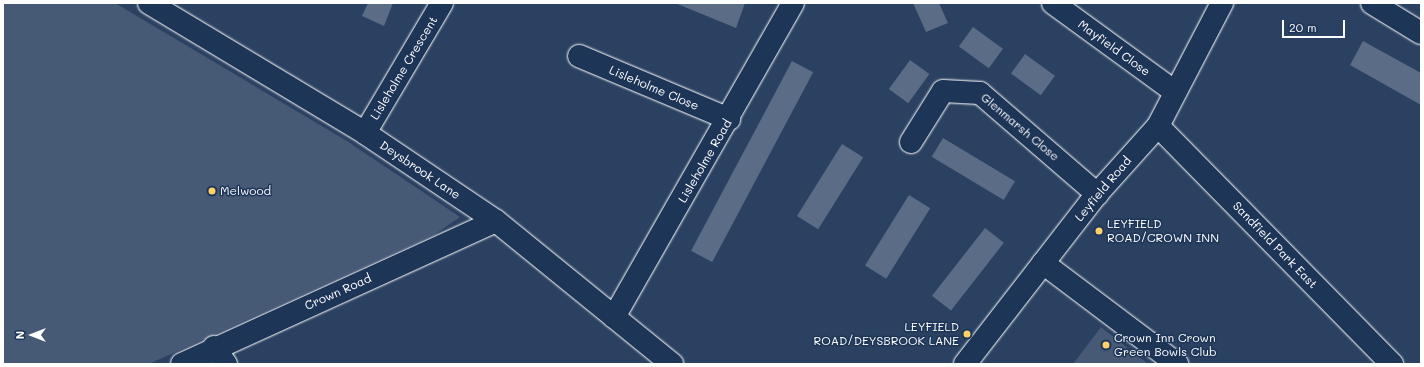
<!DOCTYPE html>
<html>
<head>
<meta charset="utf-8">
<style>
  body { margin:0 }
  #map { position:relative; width:1424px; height:367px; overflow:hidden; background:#2a4161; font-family:Mali,sans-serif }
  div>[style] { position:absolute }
  .green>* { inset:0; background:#465975 }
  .building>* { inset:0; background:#5b6c86; transform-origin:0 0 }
  .roads { filter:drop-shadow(0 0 1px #fff) drop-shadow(0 0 1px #fff) }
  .street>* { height:22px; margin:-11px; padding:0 11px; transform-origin:11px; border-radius:11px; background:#1d3557 }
  .secondary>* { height:22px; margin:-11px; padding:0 11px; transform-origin:11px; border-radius:11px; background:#1d3557 }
  .dots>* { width:11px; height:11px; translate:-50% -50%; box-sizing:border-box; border:2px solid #1d3557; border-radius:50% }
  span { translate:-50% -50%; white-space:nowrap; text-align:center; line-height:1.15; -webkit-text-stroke:3px #1d3557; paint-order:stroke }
  .street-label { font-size:12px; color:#fff }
  .poi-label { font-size:12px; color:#fff }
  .left { translate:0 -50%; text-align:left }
  .right { translate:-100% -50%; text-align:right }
  .frame { position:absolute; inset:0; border:4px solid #fff; pointer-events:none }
  .north { position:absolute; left:12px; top:315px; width:40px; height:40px; -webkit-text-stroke:3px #1d3557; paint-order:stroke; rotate:270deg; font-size:11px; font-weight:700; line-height:16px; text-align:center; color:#fff }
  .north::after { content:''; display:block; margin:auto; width:14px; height:18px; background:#fff; clip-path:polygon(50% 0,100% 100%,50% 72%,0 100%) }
  .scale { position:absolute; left:1282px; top:20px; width:63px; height:18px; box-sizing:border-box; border:2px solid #fff; border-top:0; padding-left:5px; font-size:12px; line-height:14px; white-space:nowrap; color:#fff; -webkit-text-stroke:3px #1d3557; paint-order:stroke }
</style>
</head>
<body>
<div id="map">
  <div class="green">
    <div style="clip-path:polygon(3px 3px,115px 3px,347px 141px,460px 217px,434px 235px,149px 364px,3px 364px)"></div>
    <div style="clip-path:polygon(1101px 327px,1148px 364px,1073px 364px)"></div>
  </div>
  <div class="building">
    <div style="clip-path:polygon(368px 3px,393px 3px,384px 26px,362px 16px)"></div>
    <div style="clip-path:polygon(675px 3px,745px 3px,736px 28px)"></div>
    <div style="clip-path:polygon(913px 3px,939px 3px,948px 23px,926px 32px)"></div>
    <div style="left:973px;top:27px;width:37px;height:24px;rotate:36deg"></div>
    <div style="clip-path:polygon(1363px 41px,1421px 73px,1421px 105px,1350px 65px)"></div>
    <div style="left:1025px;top:54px;width:37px;height:24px;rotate:36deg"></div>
    <div style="left:910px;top:60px;width:24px;height:36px;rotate:36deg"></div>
    <div style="left:792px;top:61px;width:24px;height:215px;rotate:28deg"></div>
    <div style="left:943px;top:138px;width:84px;height:22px;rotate:31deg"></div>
    <div style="left:842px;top:144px;width:25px;height:85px;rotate:32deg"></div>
    <div style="left:909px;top:195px;width:25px;height:83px;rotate:32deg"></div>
    <div style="left:985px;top:228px;width:24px;height:86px;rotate:38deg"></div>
  </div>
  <div class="roads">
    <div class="street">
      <div style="left:149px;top:3px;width:252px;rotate:31deg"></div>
      <div style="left:365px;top:133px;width:158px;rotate:33.9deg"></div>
      <div style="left:496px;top:221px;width:227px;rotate:39.1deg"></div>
      <div style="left:1053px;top:3px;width:151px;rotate:36.1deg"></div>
      <div style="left:1372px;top:3px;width:57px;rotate:31.5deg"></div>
      <div style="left:579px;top:56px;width:163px;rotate:22.8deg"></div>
      <div style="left:1158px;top:126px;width:334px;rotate:45.5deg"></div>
      <div style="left:365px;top:133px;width:151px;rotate:-59.4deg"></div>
      <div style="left:911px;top:142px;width:60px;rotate:-57.9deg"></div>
      <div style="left:943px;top:91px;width:37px;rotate:3deg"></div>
      <div style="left:980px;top:93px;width:155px;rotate:40.8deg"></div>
      <div style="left:1043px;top:263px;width:168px;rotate:37deg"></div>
      <div style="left:614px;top:317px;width:361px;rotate:-60.3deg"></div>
      <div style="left:214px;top:347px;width:21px;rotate:55deg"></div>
      <div style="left:182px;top:364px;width:345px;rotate:-24.5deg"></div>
    </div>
    <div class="secondary">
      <div style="left:965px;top:364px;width:215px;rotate:-52.2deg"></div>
      <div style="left:1097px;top:194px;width:91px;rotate:-48.1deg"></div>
      <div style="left:1158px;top:126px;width:139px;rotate:-62.5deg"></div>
    </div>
  </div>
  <div class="dots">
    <div style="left:212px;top:191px;background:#ffd166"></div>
    <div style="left:1099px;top:231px;background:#ffd166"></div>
    <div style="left:967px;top:334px;background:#ffd166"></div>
    <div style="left:1106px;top:345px;background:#ffd166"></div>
  </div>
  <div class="street-label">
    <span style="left:1114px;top:48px;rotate:36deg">Mayfield Close</span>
    <span style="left:404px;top:68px;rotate:-59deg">Lisleholme Crescent</span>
    <span style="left:654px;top:88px;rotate:23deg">Lisleholme Close</span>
    <span style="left:1020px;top:127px;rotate:40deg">Glenmarsh Close</span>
    <span style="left:705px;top:161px;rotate:-60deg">Lisleholme Road</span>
    <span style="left:420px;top:170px;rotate:34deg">Deysbrook Lane</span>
    <span style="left:1103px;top:189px;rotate:-50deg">Leyfield Road</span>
    <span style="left:1275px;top:245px;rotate:46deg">Sandfield Park East</span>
    <span style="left:338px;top:292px;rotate:-24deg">Crown Road</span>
  </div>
  <div class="poi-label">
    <span class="left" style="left:220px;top:191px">Melwood</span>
    <span class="left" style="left:1107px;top:231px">LEYFIELD<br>ROAD/CROWN INN</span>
    <span class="right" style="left:959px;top:334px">LEYFIELD<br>ROAD/DEYSBROOK LANE</span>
    <span class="left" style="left:1114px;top:345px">Crown Inn Crown<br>Green Bowls Club</span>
  </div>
  <div class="frame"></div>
  <div class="north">N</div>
  <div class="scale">20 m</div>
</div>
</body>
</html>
